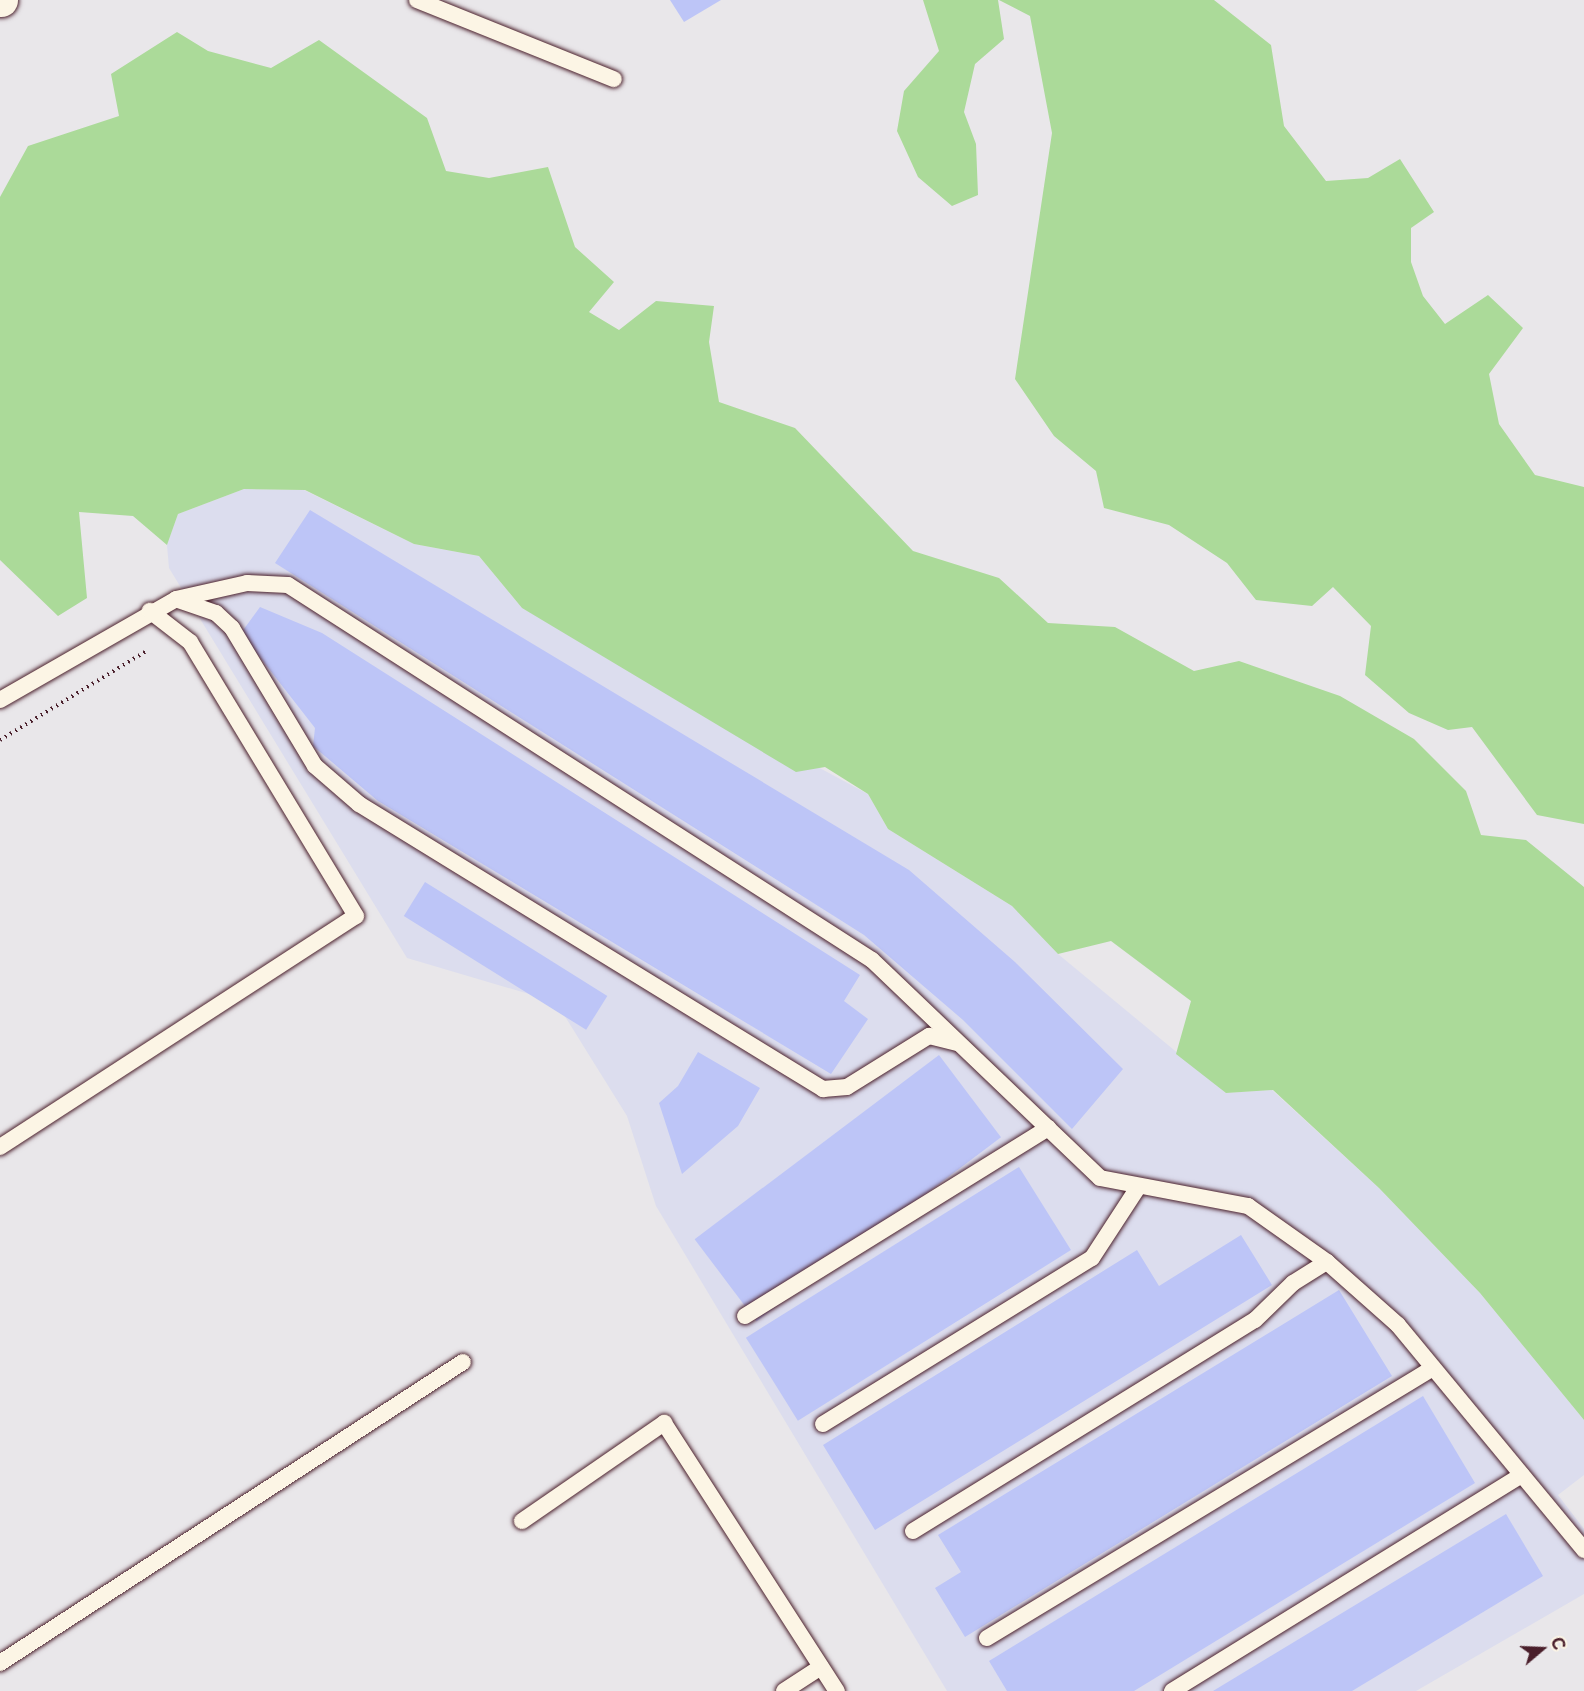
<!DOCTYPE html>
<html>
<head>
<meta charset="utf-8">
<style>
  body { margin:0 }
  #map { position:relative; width:1584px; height:1691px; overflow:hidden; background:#e9e7ea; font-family:"Playpen Sans",sans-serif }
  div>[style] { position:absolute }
  .built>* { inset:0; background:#dcddee }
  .green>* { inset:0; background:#abda99 }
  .building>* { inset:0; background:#bdc5f7; transform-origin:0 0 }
  .path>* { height:4px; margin-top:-2px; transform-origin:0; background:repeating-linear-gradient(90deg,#4a1f2b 0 1.5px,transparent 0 6px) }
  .roads { filter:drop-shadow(0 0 2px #4a1f2b) drop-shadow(0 0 2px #4a1f2b) }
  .service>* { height:16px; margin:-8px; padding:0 8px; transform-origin:8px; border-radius:8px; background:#fcf5e5 }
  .secondary>* { height:33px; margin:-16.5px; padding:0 16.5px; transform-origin:16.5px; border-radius:16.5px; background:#fcf5e5 }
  span { translate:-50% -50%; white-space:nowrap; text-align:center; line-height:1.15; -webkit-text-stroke:5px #fcf5e5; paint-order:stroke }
  .north { position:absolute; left:1512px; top:1619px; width:60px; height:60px; -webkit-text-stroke:4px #fcf5e5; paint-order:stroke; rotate:71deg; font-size:16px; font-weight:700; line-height:24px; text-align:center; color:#4a1f2b }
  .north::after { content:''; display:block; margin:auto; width:21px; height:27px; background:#4a1f2b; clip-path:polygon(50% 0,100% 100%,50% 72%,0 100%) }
</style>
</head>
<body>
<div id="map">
  <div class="built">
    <div style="clip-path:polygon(244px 489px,304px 490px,414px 544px,479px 556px,522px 608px,868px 794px,888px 829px,1012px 906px,1058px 954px,1226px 1093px,1272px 1090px,1379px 1188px,1480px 1293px,1584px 1420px,1584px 1475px,1558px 1495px,1584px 1529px,1584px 1594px,1416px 1691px,947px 1691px,656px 1206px,627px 1116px,556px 1002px,407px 958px,169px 568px,167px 545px,178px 514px)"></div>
  </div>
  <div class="green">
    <div style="clip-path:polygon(923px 0,998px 0,1004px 39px,975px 64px,964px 112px,976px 144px,978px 195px,952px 206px,918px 177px,897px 131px,904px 91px,939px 51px)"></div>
    <div style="clip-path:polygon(999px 0,1214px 0,1271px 45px,1284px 126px,1326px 181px,1368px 178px,1400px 159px,1434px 212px,1411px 228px,1411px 262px,1423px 296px,1445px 324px,1488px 295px,1523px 328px,1489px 374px,1499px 424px,1535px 475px,1584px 487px,1584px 824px,1537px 815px,1472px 727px,1448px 730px,1409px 713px,1365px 675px,1371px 626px,1333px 587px,1312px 606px,1256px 600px,1227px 563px,1169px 525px,1104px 508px,1096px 471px,1054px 436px,1015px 379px,1052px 133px,1030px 16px)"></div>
    <div style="clip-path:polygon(177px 32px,208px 51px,271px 68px,319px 40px,427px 118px,446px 171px,489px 178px,548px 167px,575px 247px,614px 282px,589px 312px,619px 330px,656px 301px,714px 306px,709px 342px,719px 402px,795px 428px,913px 551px,999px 578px,1048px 623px,1115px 627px,1194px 671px,1239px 661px,1340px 696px,1414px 739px,1466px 791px,1481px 835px,1526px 840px,1584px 887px,1584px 1420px,1480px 1293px,1379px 1188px,1273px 1090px,1226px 1093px,1176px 1054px,1191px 1001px,1111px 941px,1058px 954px,1012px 906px,888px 829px,868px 794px,825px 767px,796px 772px,522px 608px,479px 556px,414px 544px,305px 490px,244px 489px,178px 514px,167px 545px,133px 516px,79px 512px,87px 598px,58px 616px,0 560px,0 197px,28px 146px,119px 116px,111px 74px)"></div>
  </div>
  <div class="building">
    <div style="clip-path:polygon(670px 0,721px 0,684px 22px)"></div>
    <div style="clip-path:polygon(310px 510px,909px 870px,1015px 962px,1123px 1069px,1072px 1129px,963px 1020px,864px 935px,275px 563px)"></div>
    <div style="clip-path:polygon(260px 607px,322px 633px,860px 975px,844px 1001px,868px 1019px,831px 1074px,378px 801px,313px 746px,315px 728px,241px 633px)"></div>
    <div style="left:425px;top:882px;width:215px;height:40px;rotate:32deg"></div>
    <div style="clip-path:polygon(698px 1052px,760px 1088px,738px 1126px,682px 1174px,659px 1103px,678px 1086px)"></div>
    <div style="left:939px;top:1055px;width:103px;height:306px;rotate:53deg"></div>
    <div style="left:1019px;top:1167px;width:98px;height:322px;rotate:58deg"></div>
    <div style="clip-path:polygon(1241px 1235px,1272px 1285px,875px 1530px,823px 1445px,1137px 1250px,1159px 1286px)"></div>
    <div style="clip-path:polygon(1339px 1290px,1392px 1376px,965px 1637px,935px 1588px,961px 1572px,938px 1535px)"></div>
    <div style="clip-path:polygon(1423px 1396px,1475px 1483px,1134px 1691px,1007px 1691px,989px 1661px)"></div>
    <div style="clip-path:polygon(1506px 1514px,1543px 1576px,1352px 1691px,1213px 1691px)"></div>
  </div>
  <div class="path">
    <div style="left:0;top:740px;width:173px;rotate:-31.3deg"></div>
  </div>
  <div class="roads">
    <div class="service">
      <div style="left:417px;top:0;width:212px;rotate:21.9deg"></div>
      <div style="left:178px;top:600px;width:40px;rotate:18.9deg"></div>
      <div style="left:216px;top:613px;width:22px;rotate:43deg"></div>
      <div style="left:232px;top:628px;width:161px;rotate:59deg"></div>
      <div style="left:315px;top:766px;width:58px;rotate:40.8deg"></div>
      <div style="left:359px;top:804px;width:545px;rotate:31.56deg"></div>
      <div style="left:823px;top:1089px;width:24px;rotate:-5deg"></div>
      <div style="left:847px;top:1087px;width:97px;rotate:-31.9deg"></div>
      <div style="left:929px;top:1036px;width:30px;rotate:14deg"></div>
      <div style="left:0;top:700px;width:203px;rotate:-29.8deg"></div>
      <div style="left:176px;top:599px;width:73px;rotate:-12.7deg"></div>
      <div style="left:247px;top:583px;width:41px;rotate:2.8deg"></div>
      <div style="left:288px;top:585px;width:694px;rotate:32.71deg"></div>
      <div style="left:872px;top:960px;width:315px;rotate:43.7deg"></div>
      <div style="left:1100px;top:1178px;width:151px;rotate:10.7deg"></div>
      <div style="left:1248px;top:1206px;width:97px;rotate:35.3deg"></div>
      <div style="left:1327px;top:1262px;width:95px;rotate:41.6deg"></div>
      <div style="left:1398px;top:1325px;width:292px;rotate:50.4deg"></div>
      <div style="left:0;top:1147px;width:424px;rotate:-33deg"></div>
      <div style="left:356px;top:916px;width:320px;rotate:-121.2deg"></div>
      <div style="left:190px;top:642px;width:51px;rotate:-142.2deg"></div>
      <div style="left:745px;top:1316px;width:357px;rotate:-31.8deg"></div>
      <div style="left:823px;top:1424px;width:316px;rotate:-31.7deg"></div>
      <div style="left:1092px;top:1258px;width:86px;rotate:-56.9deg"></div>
      <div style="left:522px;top:1521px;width:173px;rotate:-34.6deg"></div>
      <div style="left:664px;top:1423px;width:319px;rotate:57.2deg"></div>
      <div style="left:913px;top:1531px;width:402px;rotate:-31.7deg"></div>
      <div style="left:1255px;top:1320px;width:53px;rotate:-44.2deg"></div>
      <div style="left:1293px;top:1283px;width:40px;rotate:-32deg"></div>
      <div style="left:987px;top:1638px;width:521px;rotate:-31.19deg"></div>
      <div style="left:0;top:1663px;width:552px;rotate:-33.03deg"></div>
      <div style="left:784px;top:1691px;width:44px;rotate:-33deg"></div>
      <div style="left:1172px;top:1691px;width:411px;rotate:-31.7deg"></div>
    </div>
    <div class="secondary">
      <div style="left:0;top:0;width:1px"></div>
    </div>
  </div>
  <div class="north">С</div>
</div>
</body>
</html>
